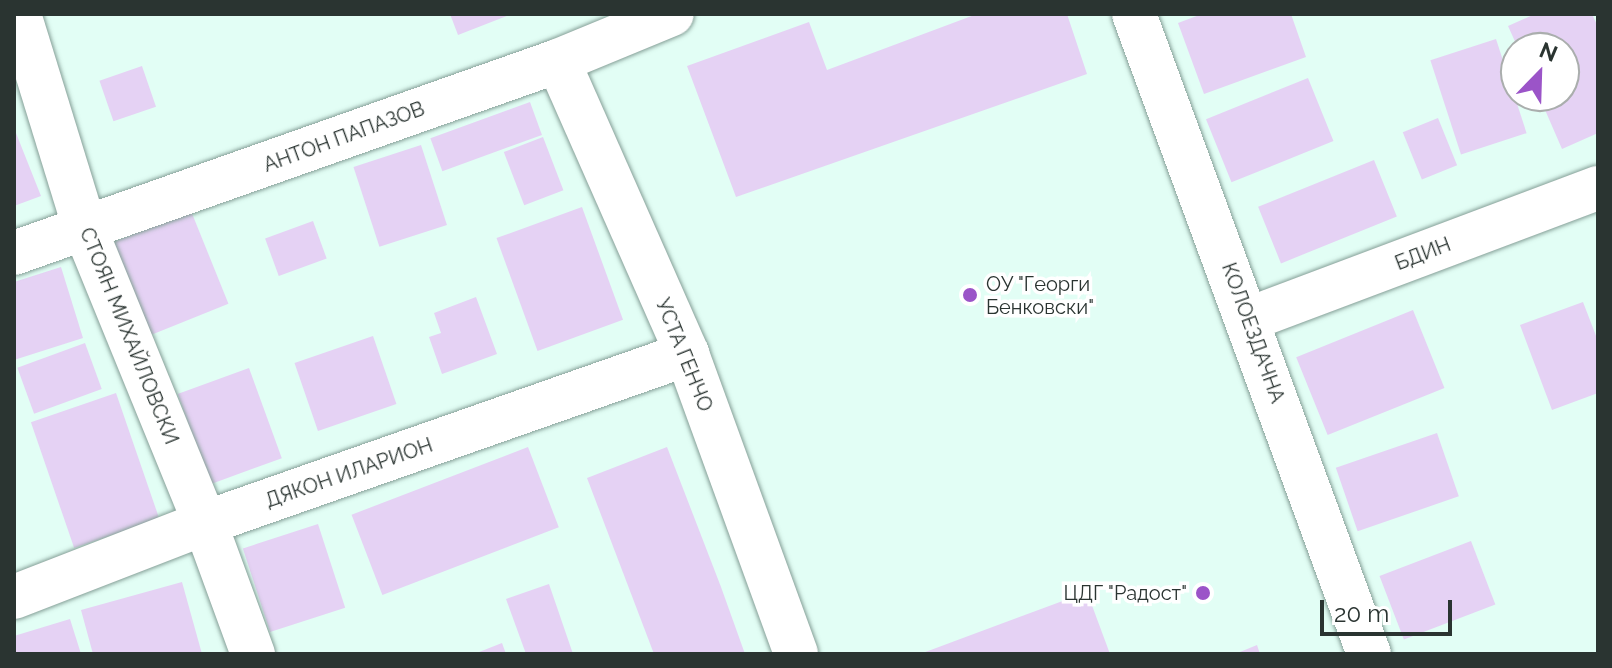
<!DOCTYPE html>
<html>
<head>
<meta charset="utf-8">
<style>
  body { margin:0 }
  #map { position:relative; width:1612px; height:668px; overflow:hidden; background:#e2fef5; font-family:Raleway,sans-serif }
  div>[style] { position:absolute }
  .building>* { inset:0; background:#e5d2f4; transform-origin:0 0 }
  .roads { filter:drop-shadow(0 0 2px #859f97) drop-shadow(0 0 2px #859f97) }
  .minor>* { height:44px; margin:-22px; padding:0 22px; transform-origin:22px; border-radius:22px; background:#fff }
  .dots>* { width:22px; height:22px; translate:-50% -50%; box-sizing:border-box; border:4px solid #fff; border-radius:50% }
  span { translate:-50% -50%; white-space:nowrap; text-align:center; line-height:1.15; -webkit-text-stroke:7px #fff; paint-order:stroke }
  .street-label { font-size:20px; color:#2a3431 }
  .poi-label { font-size:20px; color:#2a3431 }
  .left { translate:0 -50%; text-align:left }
  .right { translate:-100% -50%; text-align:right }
  .frame { position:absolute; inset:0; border:16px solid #2a3431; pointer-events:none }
  .north { position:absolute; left:1500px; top:32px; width:80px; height:80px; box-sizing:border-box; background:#fff; border:2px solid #aaaead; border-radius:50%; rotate:23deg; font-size:22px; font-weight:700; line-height:32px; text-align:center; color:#2a3431 }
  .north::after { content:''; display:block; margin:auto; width:28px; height:36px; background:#9b54c8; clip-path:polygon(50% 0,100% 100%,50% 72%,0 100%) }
  .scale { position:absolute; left:1320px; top:600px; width:132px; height:36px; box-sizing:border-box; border:4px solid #2a3431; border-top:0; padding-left:10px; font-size:24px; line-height:28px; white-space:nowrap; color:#2a3431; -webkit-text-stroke:6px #fff; paint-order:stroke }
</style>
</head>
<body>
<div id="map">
  <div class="building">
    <div style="clip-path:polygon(450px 14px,512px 14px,458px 35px)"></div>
    <div style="clip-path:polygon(977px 14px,1067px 14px,1087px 74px,736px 197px,687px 66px,809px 22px,827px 70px)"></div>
    <div style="clip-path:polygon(1202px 14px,1291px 14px,1306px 57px,1204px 94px,1178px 23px)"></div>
    <div style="clip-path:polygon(1535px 14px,1592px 14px,1598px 27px,1598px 133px,1562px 149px,1539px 96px,1564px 96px,1564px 48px,1518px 48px,1508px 26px)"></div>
    <div style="left:1496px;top:39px;width:99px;height:69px;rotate:72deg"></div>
    <div style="left:142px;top:66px;width:43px;height:45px;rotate:71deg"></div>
    <div style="left:1308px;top:78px;width:68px;height:110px;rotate:68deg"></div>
    <div style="left:530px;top:102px;width:35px;height:106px;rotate:70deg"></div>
    <div style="left:1438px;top:118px;width:51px;height:38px;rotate:68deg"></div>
    <div style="clip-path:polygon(14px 128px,41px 196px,14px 206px)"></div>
    <div style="left:543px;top:137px;width:57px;height:42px;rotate:69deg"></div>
    <div style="left:421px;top:145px;width:84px;height:71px;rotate:72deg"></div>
    <div style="left:1374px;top:160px;width:61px;height:125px;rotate:68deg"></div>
    <div style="left:582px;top:207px;width:120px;height:91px;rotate:70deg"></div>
    <div style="left:191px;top:211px;width:100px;height:83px;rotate:68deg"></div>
    <div style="left:313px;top:221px;width:40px;height:51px;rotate:70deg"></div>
    <div style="clip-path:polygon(61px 267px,83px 338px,14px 360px,14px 282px)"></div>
    <div style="clip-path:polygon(476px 297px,497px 354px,442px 374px,429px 337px,441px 333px,434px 313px)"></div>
    <div style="clip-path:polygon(1583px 302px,1598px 341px,1598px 393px,1552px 410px,1520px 325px)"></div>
    <div style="left:1413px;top:310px;width:84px;height:126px;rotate:68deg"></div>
    <div style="left:373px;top:336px;width:72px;height:83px;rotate:71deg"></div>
    <div style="left:85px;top:343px;width:49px;height:72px;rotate:70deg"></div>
    <div style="left:249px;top:368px;width:96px;height:76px;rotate:70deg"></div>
    <div style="left:116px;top:393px;width:133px;height:90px;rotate:71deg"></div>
    <div style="left:1437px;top:433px;width:67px;height:107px;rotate:71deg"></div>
    <div style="left:528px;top:447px;width:86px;height:189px;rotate:69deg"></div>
    <div style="clip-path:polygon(667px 447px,721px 587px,745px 654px,654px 654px,587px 478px)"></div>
    <div style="left:318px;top:524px;width:88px;height:79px;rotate:72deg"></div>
    <div style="left:1471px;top:541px;width:68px;height:98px;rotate:69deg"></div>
    <div style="clip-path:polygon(182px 582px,202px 654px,93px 654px,81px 610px)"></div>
    <div style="clip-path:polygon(549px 584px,573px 654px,526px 654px,506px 599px)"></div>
    <div style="clip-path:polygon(1087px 592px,1110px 654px,920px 654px)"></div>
    <div style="clip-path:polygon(70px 619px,81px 654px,14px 654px,14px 636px)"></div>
    <div style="clip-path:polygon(502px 643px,506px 654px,474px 654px)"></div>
    <div style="clip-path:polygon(1257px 645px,1260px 654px,1235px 654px)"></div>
  </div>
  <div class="roads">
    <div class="minor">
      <div style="left:19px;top:14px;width:225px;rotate:72.9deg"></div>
      <div style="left:85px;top:229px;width:318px;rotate:67.8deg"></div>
      <div style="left:205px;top:523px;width:140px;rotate:69.9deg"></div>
      <div style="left:1134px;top:14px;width:682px;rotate:69.84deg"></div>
      <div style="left:558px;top:61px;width:320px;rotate:66.2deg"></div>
      <div style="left:687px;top:354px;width:319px;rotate:70deg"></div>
      <div style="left:14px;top:253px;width:577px;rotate:-19.44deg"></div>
      <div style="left:558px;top:61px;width:123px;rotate:-22.4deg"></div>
      <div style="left:1249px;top:319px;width:373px;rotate:-20.6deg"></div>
      <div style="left:14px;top:597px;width:205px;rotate:-21.2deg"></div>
      <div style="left:205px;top:523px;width:511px;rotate:-19.32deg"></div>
    </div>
  </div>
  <div class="dots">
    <div style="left:970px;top:295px;background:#9b54c8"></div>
    <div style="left:1203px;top:593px;background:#9b54c8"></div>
  </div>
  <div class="street-label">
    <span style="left:344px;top:137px;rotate:-20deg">АНТОН ПАПАЗОВ</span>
    <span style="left:1423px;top:254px;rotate:-21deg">БДИН</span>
    <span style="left:1253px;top:333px;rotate:70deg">КОЛОЕЗДАЧНА</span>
    <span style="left:129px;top:336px;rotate:68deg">СТОЯН МИХАЙЛОВСКИ</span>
    <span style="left:684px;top:355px;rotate:68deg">УСТА ГЕНЧО</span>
    <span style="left:349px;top:473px;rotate:-19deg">ДЯКОН ИЛАРИОН</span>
  </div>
  <div class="poi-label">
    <span class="left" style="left:986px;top:296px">ОУ "Георги<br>Бенковски"</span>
    <span class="right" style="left:1187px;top:593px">ЦДГ "Радост"</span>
  </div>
  <div class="frame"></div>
  <div class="north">N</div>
  <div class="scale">20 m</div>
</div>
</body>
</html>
